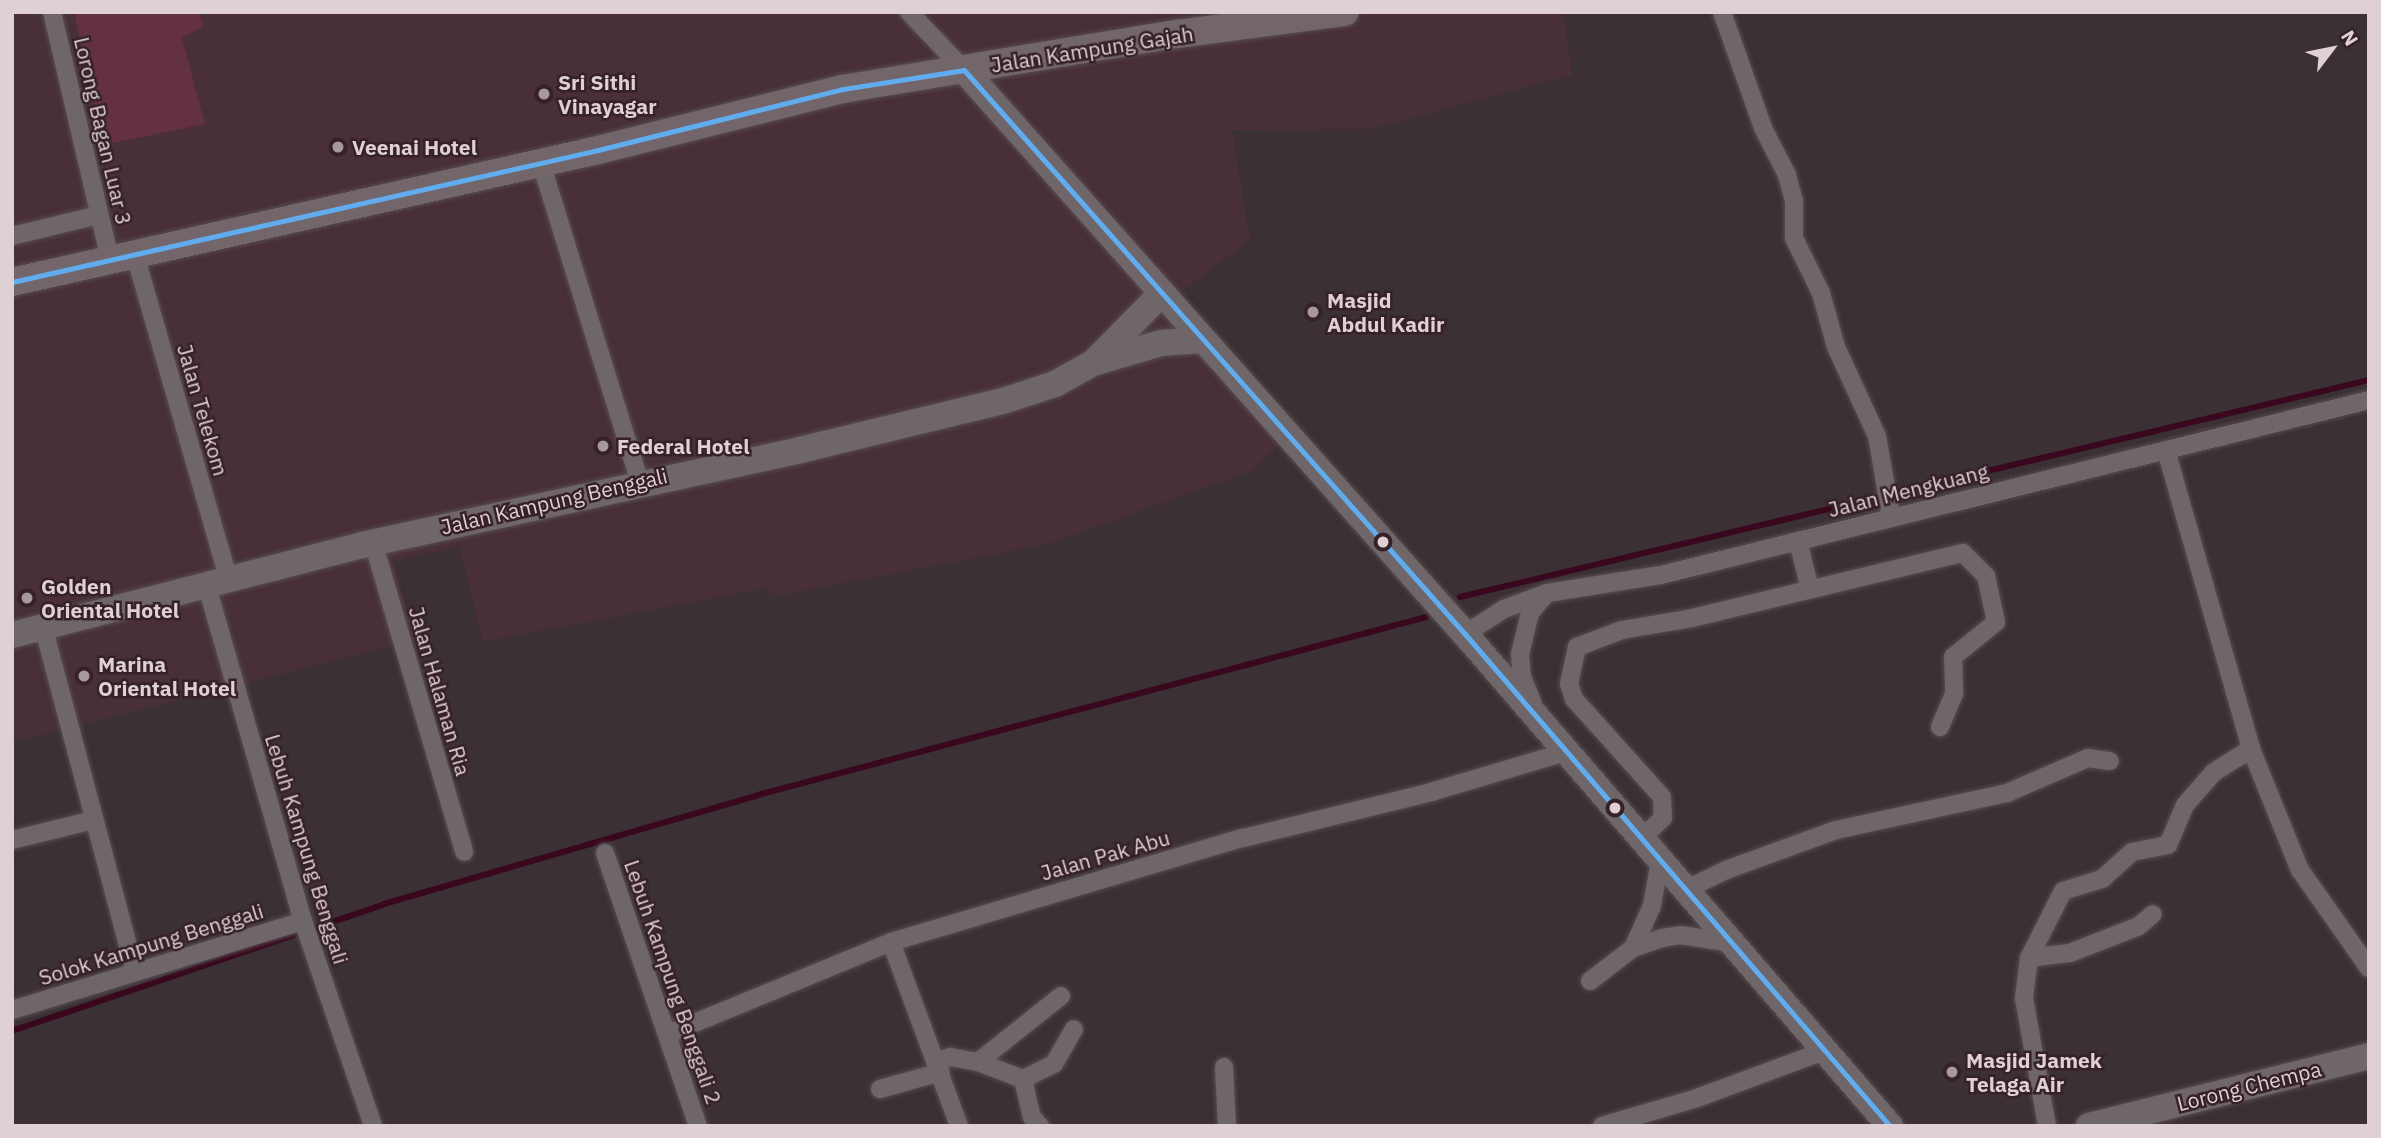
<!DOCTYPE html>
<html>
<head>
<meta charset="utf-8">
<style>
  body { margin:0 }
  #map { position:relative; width:2381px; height:1138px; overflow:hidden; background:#3b3033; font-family:"IBM Plex Sans",sans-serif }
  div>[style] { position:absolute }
  .built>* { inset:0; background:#492f37 }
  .green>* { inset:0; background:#643043 }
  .stream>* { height:6px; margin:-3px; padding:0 3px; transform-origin:3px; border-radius:3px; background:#39071e }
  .roads { filter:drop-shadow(0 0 2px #574d50) drop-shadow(0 0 2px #574d50) }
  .street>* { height:18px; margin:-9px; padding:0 9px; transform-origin:9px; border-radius:9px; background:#6f6669 }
  .secondary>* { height:26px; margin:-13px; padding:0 13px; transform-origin:13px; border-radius:13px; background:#6f6669 }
  .primary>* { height:28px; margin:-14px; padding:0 14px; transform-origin:14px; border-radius:14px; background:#73666a }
  .bus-1>* { height:5px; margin:-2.5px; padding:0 2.5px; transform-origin:2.5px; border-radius:2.5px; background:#60acee }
  .dots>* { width:19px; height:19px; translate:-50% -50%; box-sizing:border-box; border:4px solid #362128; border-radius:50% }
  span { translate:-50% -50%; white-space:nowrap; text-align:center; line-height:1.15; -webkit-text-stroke:5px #362128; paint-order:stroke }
  .street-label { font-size:21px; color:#dfd0d5 }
  .poi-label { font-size:21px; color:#dfd0d5; font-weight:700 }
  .left { translate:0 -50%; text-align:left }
  .frame { position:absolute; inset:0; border:14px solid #dfd0d5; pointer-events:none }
  .north { position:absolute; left:2297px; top:14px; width:70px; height:70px; -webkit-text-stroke:5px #362128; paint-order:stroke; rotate:58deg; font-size:19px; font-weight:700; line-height:28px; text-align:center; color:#dfd0d5 }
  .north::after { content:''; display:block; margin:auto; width:24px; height:32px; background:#dfd0d5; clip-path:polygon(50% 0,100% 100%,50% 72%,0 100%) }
</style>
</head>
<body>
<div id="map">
  <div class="built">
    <div style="clip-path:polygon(12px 12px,1564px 12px,1572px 75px,1370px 129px,1232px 130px,1250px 240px,1160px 308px,1280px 443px,1251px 471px,1048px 544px,775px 596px,767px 588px,483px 642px,459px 546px,393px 562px,416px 640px,12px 742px)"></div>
  </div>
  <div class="green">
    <div style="clip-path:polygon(74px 12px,199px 12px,203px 26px,182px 38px,205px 124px,103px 145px)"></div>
  </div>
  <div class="stream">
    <div style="left:1460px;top:597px;width:935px;rotate:-13.43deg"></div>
    <div style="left:12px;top:1031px;width:393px;rotate:-18.8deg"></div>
    <div style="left:384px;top:904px;width:390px;rotate:-16.2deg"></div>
    <div style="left:758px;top:795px;width:691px;rotate:-14.92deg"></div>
  </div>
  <div class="roads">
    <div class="street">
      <div style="left:52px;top:12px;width:255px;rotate:76.8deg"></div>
      <div style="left:909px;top:12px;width:80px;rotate:46.5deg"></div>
      <div style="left:1722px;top:12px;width:123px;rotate:70.5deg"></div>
      <div style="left:1763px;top:128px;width:53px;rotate:62.9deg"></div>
      <div style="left:1787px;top:175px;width:27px;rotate:75deg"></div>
      <div style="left:1794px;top:201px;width:37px;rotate:90deg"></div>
      <div style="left:1794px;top:238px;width:61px;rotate:63.9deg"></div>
      <div style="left:1821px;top:293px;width:56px;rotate:74.5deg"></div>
      <div style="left:1836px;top:347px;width:98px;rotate:65.3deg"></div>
      <div style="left:1877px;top:436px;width:81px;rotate:80.1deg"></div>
      <div style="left:541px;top:163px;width:334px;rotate:72.8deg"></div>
      <div style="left:12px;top:236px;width:89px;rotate:-13.6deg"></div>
      <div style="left:135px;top:255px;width:335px;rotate:73.9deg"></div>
      <div style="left:2166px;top:450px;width:311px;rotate:74.1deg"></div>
      <div style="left:2251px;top:749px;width:131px;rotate:68deg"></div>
      <div style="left:2300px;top:870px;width:120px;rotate:54.9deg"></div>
      <div style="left:1798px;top:541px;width:49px;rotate:76deg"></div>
      <div style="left:373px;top:542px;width:323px;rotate:73.6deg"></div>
      <div style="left:206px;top:583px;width:352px;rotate:74deg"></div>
      <div style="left:303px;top:921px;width:217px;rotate:71.1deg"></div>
      <div style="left:43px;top:626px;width:358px;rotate:75.1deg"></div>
      <div style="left:1465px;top:634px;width:46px;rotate:-32.7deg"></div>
      <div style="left:1504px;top:609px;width:46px;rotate:-20.4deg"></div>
      <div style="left:1547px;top:593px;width:115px;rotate:-9deg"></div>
      <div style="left:1661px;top:575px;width:729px;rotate:-13.88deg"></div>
      <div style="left:1533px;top:704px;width:29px;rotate:-112deg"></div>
      <div style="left:1522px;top:677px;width:23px;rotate:-95deg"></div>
      <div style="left:1520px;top:654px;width:42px;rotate:-76.3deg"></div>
      <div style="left:1530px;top:613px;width:26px;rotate:-50deg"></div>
      <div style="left:1642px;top:838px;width:29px;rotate:-44deg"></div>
      <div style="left:1663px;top:818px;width:21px;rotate:-93deg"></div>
      <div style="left:1662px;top:797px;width:132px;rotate:-131.9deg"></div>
      <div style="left:1574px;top:699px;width:16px;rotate:-108deg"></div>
      <div style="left:1569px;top:684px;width:38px;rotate:-78deg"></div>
      <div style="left:1577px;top:647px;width:48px;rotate:-20.7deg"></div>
      <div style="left:1622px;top:630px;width:71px;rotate:-9.7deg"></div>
      <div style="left:1692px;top:618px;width:279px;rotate:-13.5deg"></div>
      <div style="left:1963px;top:553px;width:33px;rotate:45deg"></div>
      <div style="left:1986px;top:576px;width:47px;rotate:77.7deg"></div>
      <div style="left:1996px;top:622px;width:55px;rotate:140.9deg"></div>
      <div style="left:1953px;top:657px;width:37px;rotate:88deg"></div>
      <div style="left:1954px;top:694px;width:36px;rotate:113deg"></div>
      <div style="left:12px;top:840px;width:84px;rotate:-13.7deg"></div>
      <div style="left:605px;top:853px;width:288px;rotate:71.2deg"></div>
      <div style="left:1685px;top:890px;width:46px;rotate:-26deg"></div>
      <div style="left:1726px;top:870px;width:117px;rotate:-20deg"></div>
      <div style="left:1836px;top:830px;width:175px;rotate:-12.2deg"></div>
      <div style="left:2007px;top:793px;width:88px;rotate:-23.4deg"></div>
      <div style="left:2088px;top:758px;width:22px;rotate:8deg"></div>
      <div style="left:891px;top:942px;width:196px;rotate:69.7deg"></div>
      <div style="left:1633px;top:948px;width:46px;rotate:-65.7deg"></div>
      <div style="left:1652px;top:906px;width:47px;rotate:-80.1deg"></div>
      <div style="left:2029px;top:958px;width:41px;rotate:-7deg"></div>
      <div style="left:2070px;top:953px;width:74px;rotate:-21.4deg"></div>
      <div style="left:2139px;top:926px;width:18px;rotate:-41deg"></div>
      <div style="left:1590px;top:981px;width:54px;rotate:-37.5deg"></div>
      <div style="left:1633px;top:948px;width:31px;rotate:-19deg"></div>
      <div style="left:1662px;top:938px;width:18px;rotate:-9deg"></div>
      <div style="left:1680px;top:935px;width:53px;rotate:8.7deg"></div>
      <div style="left:12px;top:1010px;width:304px;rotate:-17deg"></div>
      <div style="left:668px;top:1034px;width:241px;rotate:-22.4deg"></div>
      <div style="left:891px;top:942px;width:367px;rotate:-16.5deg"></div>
      <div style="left:1243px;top:838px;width:194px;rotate:-13.7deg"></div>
      <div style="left:1431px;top:792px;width:141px;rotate:-16.5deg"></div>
      <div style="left:1566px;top:752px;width:10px;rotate:-127deg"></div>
      <div style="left:936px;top:1062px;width:15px;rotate:-20deg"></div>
      <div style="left:950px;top:1057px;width:28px;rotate:10deg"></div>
      <div style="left:978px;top:1062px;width:48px;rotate:20.7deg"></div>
      <div style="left:1023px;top:1079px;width:39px;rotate:77deg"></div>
      <div style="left:1032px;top:1117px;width:12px;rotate:48deg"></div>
      <div style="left:978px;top:1062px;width:106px;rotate:-38.5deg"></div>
      <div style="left:1224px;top:1067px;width:59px;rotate:87.1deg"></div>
      <div style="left:1023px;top:1079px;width:34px;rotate:-26deg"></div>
      <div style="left:1054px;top:1064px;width:40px;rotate:-60.3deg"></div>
      <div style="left:880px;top:1089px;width:63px;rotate:-15.6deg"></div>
      <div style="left:1602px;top:1126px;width:99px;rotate:-16.4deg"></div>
      <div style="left:1697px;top:1098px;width:135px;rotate:-20.3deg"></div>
      <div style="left:2047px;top:1126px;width:130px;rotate:-100.2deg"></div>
      <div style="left:2024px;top:998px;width:40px;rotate:-82.9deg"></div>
      <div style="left:2029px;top:958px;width:75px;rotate:-63.1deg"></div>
      <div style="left:2063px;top:891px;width:41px;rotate:-17.1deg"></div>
      <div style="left:2102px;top:879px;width:40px;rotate:-42deg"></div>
      <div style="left:2132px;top:852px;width:37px;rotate:-11deg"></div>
      <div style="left:2168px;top:845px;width:43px;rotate:-67deg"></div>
      <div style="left:2185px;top:805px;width:44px;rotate:-48.7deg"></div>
      <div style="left:2214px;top:772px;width:44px;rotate:-31.9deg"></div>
    </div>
    <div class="secondary">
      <div style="left:964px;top:70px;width:754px;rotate:48.39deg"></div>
      <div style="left:1465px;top:634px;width:650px;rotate:49.18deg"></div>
      <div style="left:1094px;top:362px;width:97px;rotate:-45.4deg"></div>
      <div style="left:12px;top:635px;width:361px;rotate:-14.4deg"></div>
      <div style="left:362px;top:545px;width:448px;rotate:-12.2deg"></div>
      <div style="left:800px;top:450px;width:209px;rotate:-13.6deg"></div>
      <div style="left:1003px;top:401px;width:55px;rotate:-18.1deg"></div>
      <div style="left:1055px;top:384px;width:43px;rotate:-28.9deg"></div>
      <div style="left:1093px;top:363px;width:71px;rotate:-16.4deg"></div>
      <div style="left:1161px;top:343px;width:42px;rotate:-4.1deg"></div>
      <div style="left:2089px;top:1126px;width:289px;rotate:-14deg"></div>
    </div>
    <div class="primary">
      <div style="left:12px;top:282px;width:597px;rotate:-12.69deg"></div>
      <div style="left:594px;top:151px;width:257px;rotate:-14deg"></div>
      <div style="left:843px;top:89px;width:338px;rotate:-9.4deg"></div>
      <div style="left:1177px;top:34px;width:169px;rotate:-7.5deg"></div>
    </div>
  </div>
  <div class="bus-1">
    <div style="left:12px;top:282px;width:597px;rotate:-12.69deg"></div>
    <div style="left:594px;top:151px;width:257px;rotate:-14deg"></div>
    <div style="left:843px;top:89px;width:122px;rotate:-8.9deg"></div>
    <div style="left:964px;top:70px;width:754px;rotate:48.39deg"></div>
    <div style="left:1465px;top:634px;width:650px;rotate:49.18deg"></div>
  </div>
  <div class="dots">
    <div style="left:544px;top:94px;background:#a6989c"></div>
    <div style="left:338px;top:147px;background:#a6989c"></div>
    <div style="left:1313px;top:312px;background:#a6989c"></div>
    <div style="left:603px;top:446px;background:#a6989c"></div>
    <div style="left:1383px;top:542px;background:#dfd0d5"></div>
    <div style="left:27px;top:598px;background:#a6989c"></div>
    <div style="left:84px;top:676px;background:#a6989c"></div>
    <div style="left:1615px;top:808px;background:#dfd0d5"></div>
    <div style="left:1952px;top:1072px;background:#a6989c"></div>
  </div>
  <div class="street-label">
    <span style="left:1092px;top:49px;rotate:-9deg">Jalan Kampung Gajah</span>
    <span style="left:103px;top:131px;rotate:77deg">Lorong Bagan Luar 3</span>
    <span style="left:203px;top:410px;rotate:74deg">Jalan Telekom</span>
    <span style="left:1908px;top:490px;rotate:-14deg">Jalan Mengkuang</span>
    <span style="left:554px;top:501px;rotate:-13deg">Jalan Kampung Benggali</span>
    <span style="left:440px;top:691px;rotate:74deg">Jalan Halaman Ria</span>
    <span style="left:307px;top:849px;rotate:73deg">Lebuh Kampung Benggali</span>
    <span style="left:1105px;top:855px;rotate:-16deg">Jalan Pak Abu</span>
    <span style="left:151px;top:944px;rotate:-17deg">Solok Kampung Benggali</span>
    <span style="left:673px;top:982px;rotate:71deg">Lebuh Kampung Benggali 2</span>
    <span style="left:2249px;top:1086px;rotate:-14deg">Lorong Chempa</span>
  </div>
  <div class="poi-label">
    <span class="left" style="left:558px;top:94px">Sri Sithi<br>Vinayagar</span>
    <span class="left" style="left:352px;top:147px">Veenai Hotel</span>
    <span class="left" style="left:1327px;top:312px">Masjid<br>Abdul Kadir</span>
    <span class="left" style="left:617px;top:446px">Federal Hotel</span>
    <span class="left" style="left:41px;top:598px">Golden<br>Oriental Hotel</span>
    <span class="left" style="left:98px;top:676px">Marina<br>Oriental Hotel</span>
    <span class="left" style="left:1966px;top:1072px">Masjid Jamek<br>Telaga Air</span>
  </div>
  <div class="frame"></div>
  <div class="north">N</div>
</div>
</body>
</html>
